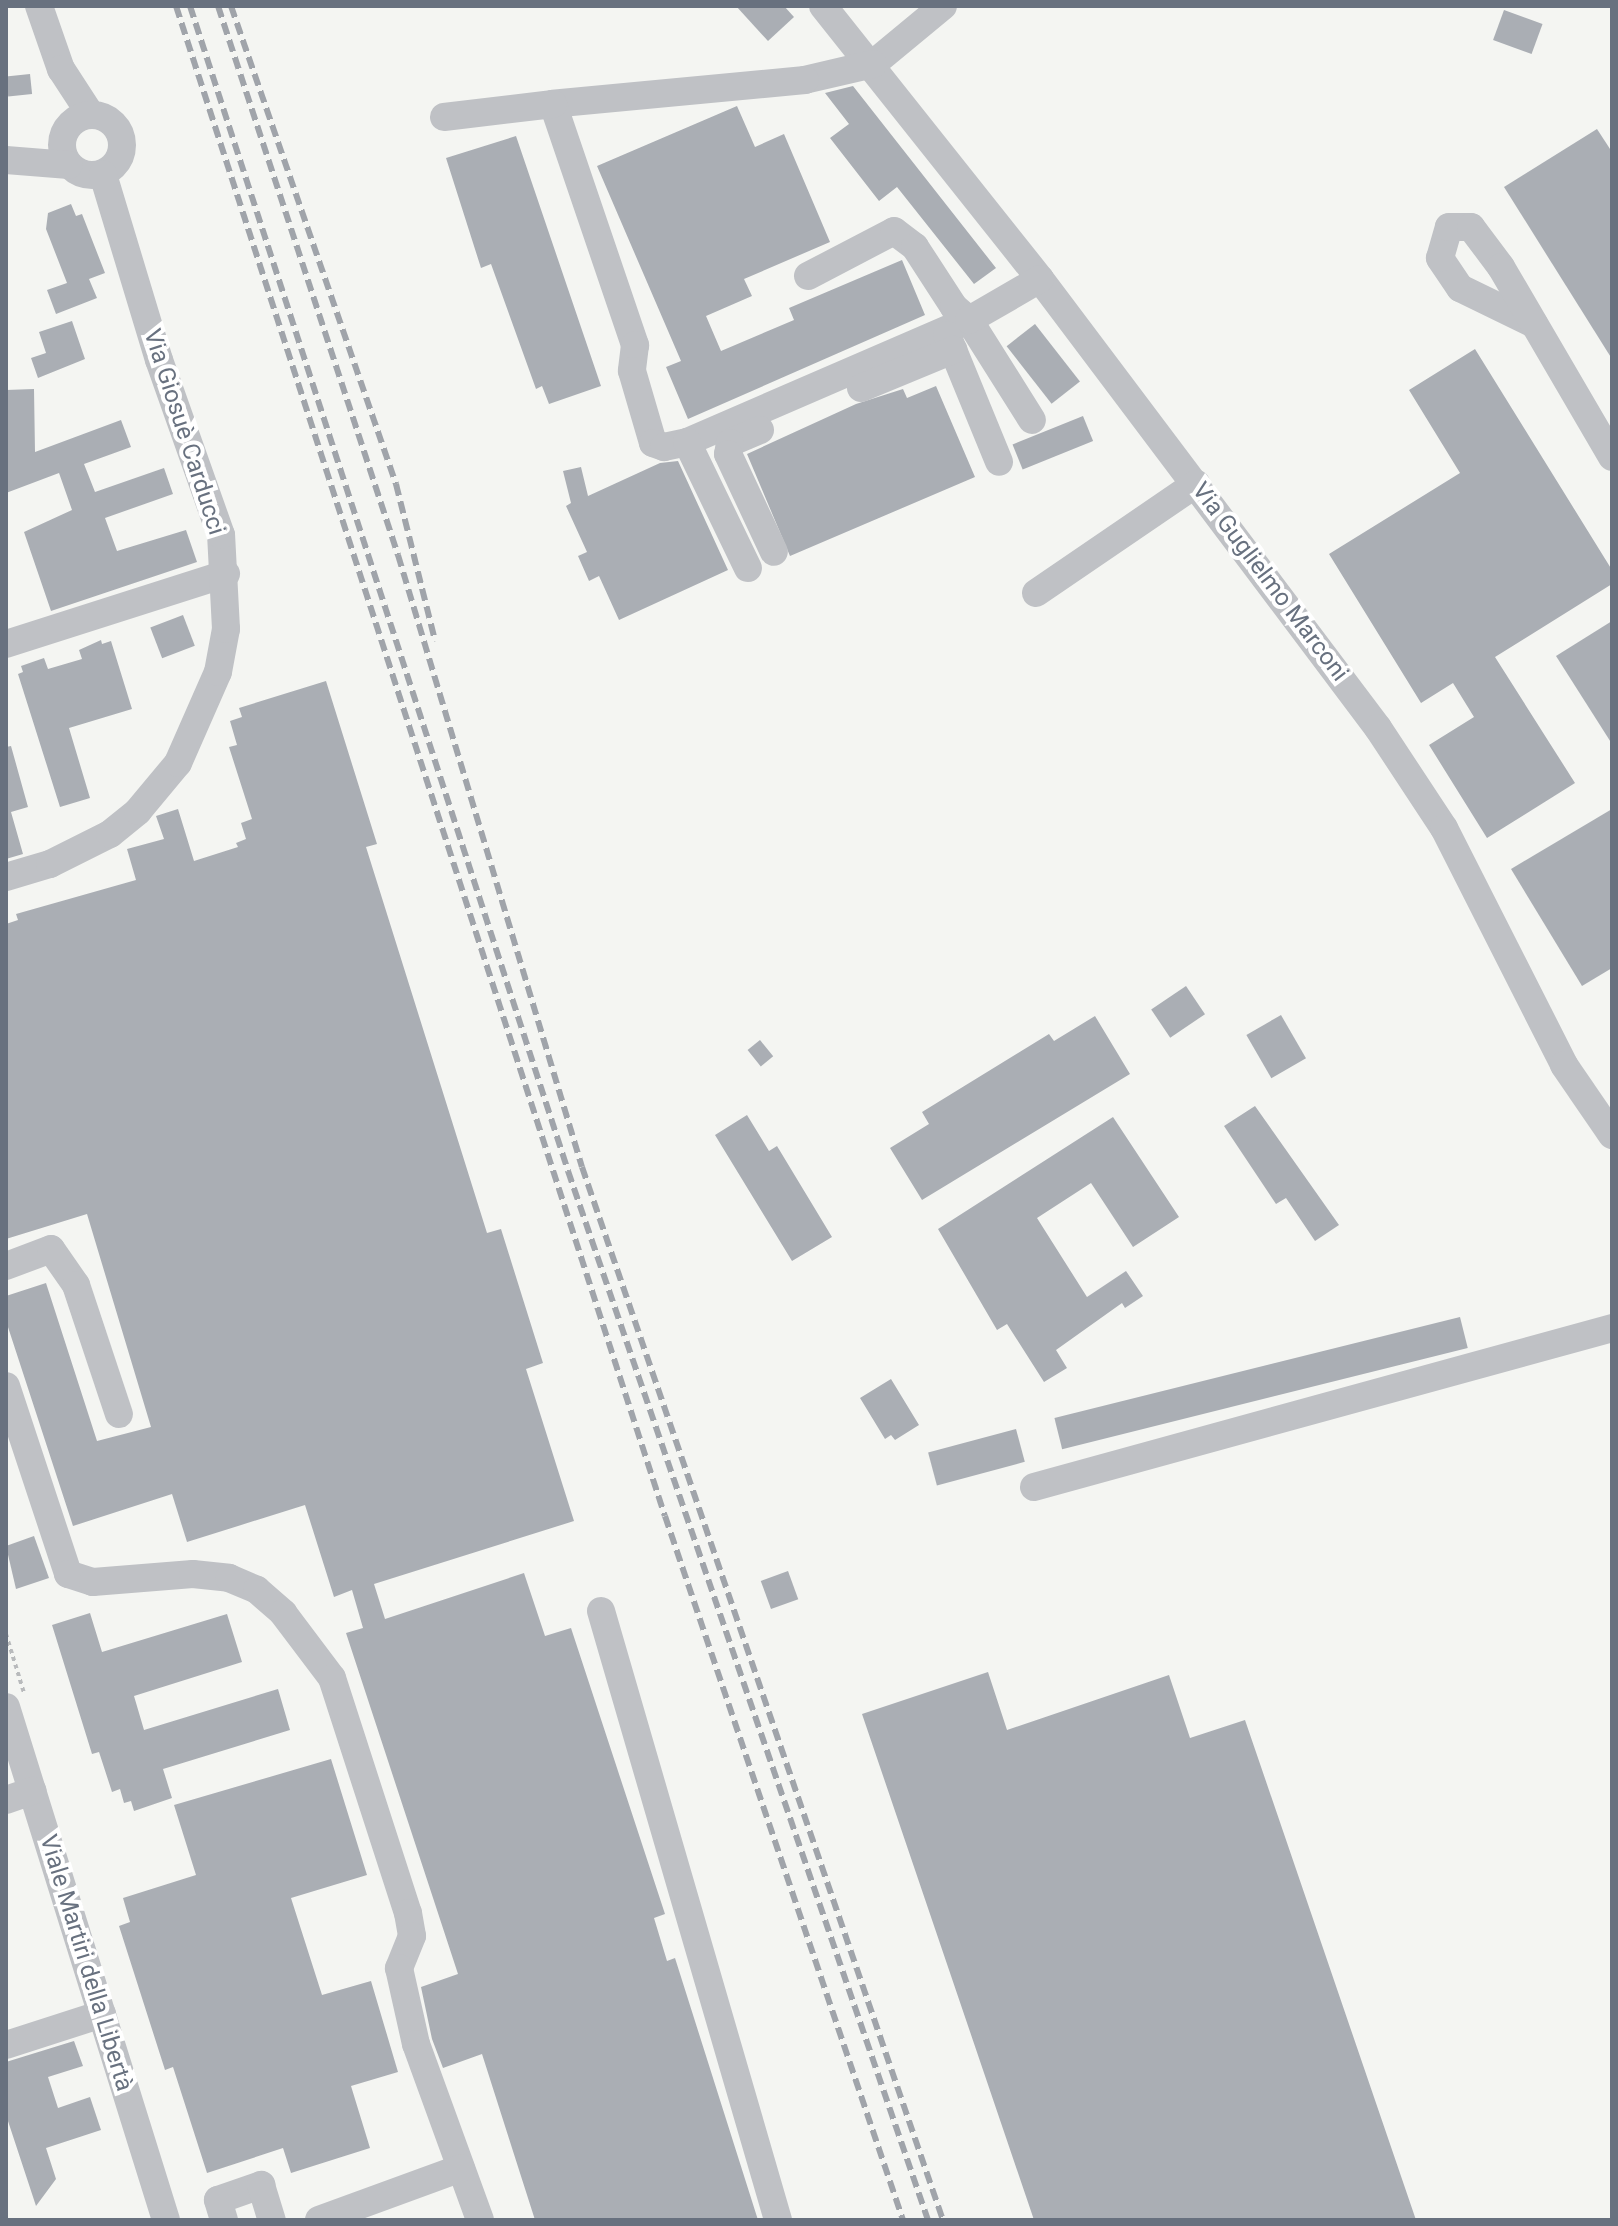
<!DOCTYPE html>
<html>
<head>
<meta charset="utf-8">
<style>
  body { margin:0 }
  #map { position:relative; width:1618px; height:2226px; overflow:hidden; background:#f4f5f2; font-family:Roboto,sans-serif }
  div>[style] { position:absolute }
  .building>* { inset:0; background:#aaaeb4; transform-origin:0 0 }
  .path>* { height:4px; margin-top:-2px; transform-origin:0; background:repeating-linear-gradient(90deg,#b8babc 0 4px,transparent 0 8px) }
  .minor>* { height:28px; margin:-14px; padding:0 14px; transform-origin:14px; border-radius:14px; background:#bfc1c5 }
  .minor>.ring { margin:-14px; padding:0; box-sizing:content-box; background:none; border:28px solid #bfc1c5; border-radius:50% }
  .rail>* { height:6px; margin-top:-3px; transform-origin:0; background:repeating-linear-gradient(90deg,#a0a4aa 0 12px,transparent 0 18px) }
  span { translate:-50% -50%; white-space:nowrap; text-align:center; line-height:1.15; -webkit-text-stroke:8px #fff; paint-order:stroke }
  .street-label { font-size:24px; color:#68717f }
  .frame { position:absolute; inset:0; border:8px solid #68717f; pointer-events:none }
</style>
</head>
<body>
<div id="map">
  <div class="building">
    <div style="clip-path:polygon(736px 6px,784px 6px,794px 17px,768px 41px)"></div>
    <div style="left:1504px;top:10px;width:41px;height:32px;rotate:20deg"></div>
    <div style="left:30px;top:74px;width:20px;height:24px;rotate:84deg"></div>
    <div style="clip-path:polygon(853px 86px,996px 268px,974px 284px,897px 187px,879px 201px,830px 138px,849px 124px,825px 93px)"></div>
    <div style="clip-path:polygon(737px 106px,755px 147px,784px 134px,830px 242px,744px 279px,752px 296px,706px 316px,721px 351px,794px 320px,789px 308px,902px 260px,925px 315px,688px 419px,666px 367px,681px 361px,597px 166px)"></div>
    <div style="clip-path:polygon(1597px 129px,1612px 152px,1612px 359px,1504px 187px)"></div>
    <div style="clip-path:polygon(516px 136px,601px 386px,549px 404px,542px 386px,536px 389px,491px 264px,481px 268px,446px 158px)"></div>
    <div style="clip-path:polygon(71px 204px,76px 216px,82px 214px,105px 273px,89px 279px,97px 298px,56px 314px,47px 290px,67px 283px,46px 229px,48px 213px)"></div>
    <div style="clip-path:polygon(72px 321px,85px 359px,38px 378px,31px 358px,46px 353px,39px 332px)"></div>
    <div style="left:1035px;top:324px;width:73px;height:36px;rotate:52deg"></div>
    <div style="clip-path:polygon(1475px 349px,1612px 570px,1612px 584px,1495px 657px,1575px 783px,1487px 838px,1429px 745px,1474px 717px,1453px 683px,1421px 703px,1329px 554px,1460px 473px,1409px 390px)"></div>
    <div style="clip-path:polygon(936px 386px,975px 477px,790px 556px,747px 454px,856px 404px,903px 389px,907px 398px)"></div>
    <div style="clip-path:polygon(34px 389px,35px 452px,121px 420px,131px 447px,84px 464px,95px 492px,164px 468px,173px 494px,105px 518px,117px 551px,186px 530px,197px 562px,51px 611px,24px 532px,72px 510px,59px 473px,6px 493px,6px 390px)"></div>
    <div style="left:1083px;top:416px;width:27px;height:76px;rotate:68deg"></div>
    <div style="clip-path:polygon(678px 461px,728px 570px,619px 620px,599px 576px,589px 581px,578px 556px,587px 552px,566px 506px,571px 503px,563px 471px,581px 467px,588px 496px,660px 463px)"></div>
    <div style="left:183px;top:615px;width:33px;height:35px;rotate:69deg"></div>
    <div style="clip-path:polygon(1612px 621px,1612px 744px,1556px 656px)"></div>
    <div style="clip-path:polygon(101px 640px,102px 644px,111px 641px,132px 709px,69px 728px,90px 798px,60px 807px,18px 674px,23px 672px,21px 666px,44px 658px,48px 669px,82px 659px,79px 650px)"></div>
    <div style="clip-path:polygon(326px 681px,377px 844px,366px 847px,487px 1233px,501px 1229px,543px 1363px,526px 1369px,574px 1521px,374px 1584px,385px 1619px,524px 1573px,545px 1636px,571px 1628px,665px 1914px,654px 1918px,667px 1961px,675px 1958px,758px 2220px,535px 2220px,482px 2054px,443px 2068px,432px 2039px,421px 1987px,458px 1974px,346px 1633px,363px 1628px,352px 1590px,334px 1597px,305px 1505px,187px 1542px,172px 1494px,73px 1526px,6px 1321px,6px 1296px,46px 1283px,97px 1441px,151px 1427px,87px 1214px,6px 1239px,6px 924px,18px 920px,16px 914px,136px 880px,127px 849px,164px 839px,156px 816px,178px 809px,194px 861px,238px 847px,236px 843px,246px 839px,241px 823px,252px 819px,229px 747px,237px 745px,230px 721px,242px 717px,239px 708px)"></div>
    <div style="clip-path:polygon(11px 746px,28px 807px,11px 812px,23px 854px,6px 859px,6px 747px)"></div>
    <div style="clip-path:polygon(1612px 809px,1612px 968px,1582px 986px,1511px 869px)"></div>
    <div style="left:1186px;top:986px;width:34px;height:42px;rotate:56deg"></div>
    <div style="left:1281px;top:1015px;width:50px;height:40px;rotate:60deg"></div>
    <div style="clip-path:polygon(1095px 1016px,1130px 1074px,922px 1200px,890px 1148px,929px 1124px,922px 1112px,1049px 1034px,1054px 1041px)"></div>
    <div style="left:760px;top:1040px;width:21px;height:16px;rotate:51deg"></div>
    <div style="clip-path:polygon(1255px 1106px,1339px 1225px,1315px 1241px,1286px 1198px,1276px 1204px,1224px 1126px)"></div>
    <div style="clip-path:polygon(747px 1115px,769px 1151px,777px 1146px,832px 1237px,792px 1261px,715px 1135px)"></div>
    <div style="clip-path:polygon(1113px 1117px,1179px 1217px,1133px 1247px,1091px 1183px,1037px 1218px,1087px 1297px,1126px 1271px,1143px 1296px,1125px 1308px,1122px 1303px,1056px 1350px,1067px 1368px,1044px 1382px,1007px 1324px,997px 1330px,938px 1229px)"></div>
    <div style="left:1460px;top:1317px;width:32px;height:418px;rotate:76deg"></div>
    <div style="clip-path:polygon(891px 1379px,919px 1425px,895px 1440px,891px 1435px,885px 1439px,860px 1398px)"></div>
    <div style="left:1016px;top:1429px;width:34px;height:91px;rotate:75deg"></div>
    <div style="clip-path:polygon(34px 1536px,49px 1578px,16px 1589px,6px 1546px)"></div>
    <div style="left:788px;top:1571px;width:30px;height:29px;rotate:70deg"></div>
    <div style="clip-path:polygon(90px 1613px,102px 1652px,227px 1614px,242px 1662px,134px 1696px,144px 1730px,278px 1689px,290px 1730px,163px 1769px,172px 1798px,134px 1811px,131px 1801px,124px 1803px,120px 1789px,112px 1792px,99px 1752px,92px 1754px,52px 1625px)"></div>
    <div style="clip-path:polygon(988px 1672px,1007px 1730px,1169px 1675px,1190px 1738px,1245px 1720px,1416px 2220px,1034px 2220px,862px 1714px)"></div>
    <div style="clip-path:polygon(331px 1759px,367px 1875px,291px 1898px,322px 1995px,371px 1981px,398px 2072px,351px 2086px,370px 2148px,291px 2173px,283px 2148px,207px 2173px,173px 2067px,165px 2070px,119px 1926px,130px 1922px,123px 1898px,196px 1875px,174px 1805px)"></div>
    <div style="clip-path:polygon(74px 2041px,83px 2066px,48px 2077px,58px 2108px,90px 2097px,101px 2130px,46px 2148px,56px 2179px,36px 2206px,6px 2115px,6px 2062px)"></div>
  </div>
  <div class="path">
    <div style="left:6px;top:1634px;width:62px;rotate:73deg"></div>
  </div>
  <div class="minor">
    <div style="left:39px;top:6px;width:67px;rotate:70.8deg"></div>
    <div style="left:61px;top:69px;width:55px;rotate:56.9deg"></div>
    <div style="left:823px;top:6px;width:349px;rotate:51.5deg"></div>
    <div style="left:1040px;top:279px;width:562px;rotate:53.03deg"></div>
    <div style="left:1378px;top:728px;width:120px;rotate:56.6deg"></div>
    <div style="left:1444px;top:828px;width:266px;rotate:63.1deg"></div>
    <div style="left:1564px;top:1065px;width:85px;rotate:55.6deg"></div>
    <div style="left:943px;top:6px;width:91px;rotate:140.4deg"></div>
    <div style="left:873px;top:64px;width:70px;rotate:166.8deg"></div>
    <div style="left:805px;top:80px;width:253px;rotate:174.6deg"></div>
    <div style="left:553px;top:104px;width:255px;rotate:71.2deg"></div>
    <div style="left:635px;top:345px;width:26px;rotate:97deg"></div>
    <div style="left:632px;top:371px;width:75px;rotate:73.7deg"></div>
    <div style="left:653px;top:443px;width:12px;rotate:20deg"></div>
    <div style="left:664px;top:447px;width:24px;rotate:-12deg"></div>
    <div style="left:687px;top:442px;width:307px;rotate:-23.4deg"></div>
    <div style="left:969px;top:320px;width:118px;rotate:57.8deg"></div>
    <div class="ring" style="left:62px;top:115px;width:32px;height:32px"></div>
    <div style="left:444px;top:117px;width:110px;rotate:-6.8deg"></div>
    <div style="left:6px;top:160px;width:63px;rotate:4.5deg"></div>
    <div style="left:808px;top:276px;width:97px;rotate:-27.6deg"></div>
    <div style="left:894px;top:231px;width:26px;rotate:37deg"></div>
    <div style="left:915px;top:247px;width:72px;rotate:57deg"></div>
    <div style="left:954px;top:307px;width:20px;rotate:41deg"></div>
    <div style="left:969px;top:320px;width:82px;rotate:-30deg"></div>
    <div style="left:1534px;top:324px;width:82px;rotate:-154.1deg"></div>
    <div style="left:1460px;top:288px;width:36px;rotate:-124deg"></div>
    <div style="left:1440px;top:258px;width:32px;rotate:-74deg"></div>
    <div style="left:1449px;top:227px;width:22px"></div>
    <div style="left:1471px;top:227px;width:50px;rotate:53.1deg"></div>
    <div style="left:1501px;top:267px;width:220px;rotate:59.7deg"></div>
    <div style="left:947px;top:335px;width:137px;rotate:67.7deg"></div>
    <div style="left:861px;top:388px;width:100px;rotate:-22.4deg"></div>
    <div style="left:760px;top:430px;width:33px;rotate:157deg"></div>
    <div style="left:730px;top:443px;width:11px;rotate:100deg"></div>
    <div style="left:728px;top:454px;width:108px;rotate:64.9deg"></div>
    <div style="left:687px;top:442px;width:140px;rotate:64.2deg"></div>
    <div style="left:1036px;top:593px;width:194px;rotate:-34.3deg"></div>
    <div style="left:6px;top:644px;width:231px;rotate:-17.7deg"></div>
    <div style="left:6px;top:877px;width:46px;rotate:-16.5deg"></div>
    <div style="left:50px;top:864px;width:67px;rotate:-26.6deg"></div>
    <div style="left:110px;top:834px;width:36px;rotate:-39deg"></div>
    <div style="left:138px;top:811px;width:62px;rotate:-50.2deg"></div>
    <div style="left:178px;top:763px;width:99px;rotate:-66.3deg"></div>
    <div style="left:218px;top:672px;width:44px;rotate:-79.5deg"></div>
    <div style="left:226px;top:629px;width:94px;rotate:-93deg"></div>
    <div style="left:221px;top:535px;width:186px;rotate:-109.5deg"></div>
    <div style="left:159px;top:360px;width:194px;rotate:-106.8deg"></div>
    <div style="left:6px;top:1266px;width:48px;rotate:-20.7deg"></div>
    <div style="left:51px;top:1249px;width:44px;rotate:55.2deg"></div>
    <div style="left:76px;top:1285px;width:136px;rotate:71.6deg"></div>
    <div style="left:6px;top:1386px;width:198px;rotate:71.7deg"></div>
    <div style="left:68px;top:1574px;width:26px;rotate:18deg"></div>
    <div style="left:93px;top:1582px;width:100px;rotate:-4.6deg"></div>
    <div style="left:193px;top:1574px;width:36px;rotate:6deg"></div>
    <div style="left:229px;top:1578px;width:30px;rotate:23deg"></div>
    <div style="left:257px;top:1590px;width:35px;rotate:41deg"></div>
    <div style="left:283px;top:1613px;width:81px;rotate:53deg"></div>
    <div style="left:332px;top:1678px;width:247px;rotate:72.1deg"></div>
    <div style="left:408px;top:1913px;width:23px;rotate:80deg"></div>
    <div style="left:412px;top:1936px;width:35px;rotate:112deg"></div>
    <div style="left:399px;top:1968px;width:78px;rotate:77.4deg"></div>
    <div style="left:416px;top:2044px;width:187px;rotate:70deg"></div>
    <div style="left:1034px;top:1487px;width:599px;rotate:-15.38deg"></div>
    <div style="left:601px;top:1611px;width:634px;rotate:73.79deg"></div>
    <div style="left:6px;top:1707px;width:537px;rotate:72.68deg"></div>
    <div style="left:6px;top:1800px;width:28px;rotate:-19deg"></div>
    <div style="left:6px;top:2045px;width:101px;rotate:-17.9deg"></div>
    <div style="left:224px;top:2220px;width:21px;rotate:-107deg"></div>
    <div style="left:218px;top:2200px;width:46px;rotate:-19.2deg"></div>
    <div style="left:261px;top:2185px;width:37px;rotate:73deg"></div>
    <div style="left:319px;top:2220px;width:151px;rotate:-20.1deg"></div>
  </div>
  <div class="rail">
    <div style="left:176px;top:6px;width:1587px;rotate:72.06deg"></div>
    <div style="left:665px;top:1516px;width:743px;rotate:71.32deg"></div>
    <div style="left:190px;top:6px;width:1225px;rotate:72.02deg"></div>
    <div style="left:568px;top:1171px;width:1109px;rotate:71.06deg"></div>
    <div style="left:218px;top:6px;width:578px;rotate:71.85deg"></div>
    <div style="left:398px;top:555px;width:639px;rotate:73.27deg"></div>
    <div style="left:582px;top:1167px;width:1113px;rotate:71.08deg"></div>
    <div style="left:231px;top:6px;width:506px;rotate:70.96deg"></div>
    <div style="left:396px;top:484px;width:162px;rotate:76deg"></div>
  </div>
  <div class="street-label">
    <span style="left:184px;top:432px;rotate:72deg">Via Giosuè Carducci</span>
    <span style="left:1270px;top:582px;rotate:53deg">Via Guglielmo Marconi</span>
    <span style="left:86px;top:1963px;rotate:73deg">Viale Martiri della Libertà</span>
  </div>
  <div class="frame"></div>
</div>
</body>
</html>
